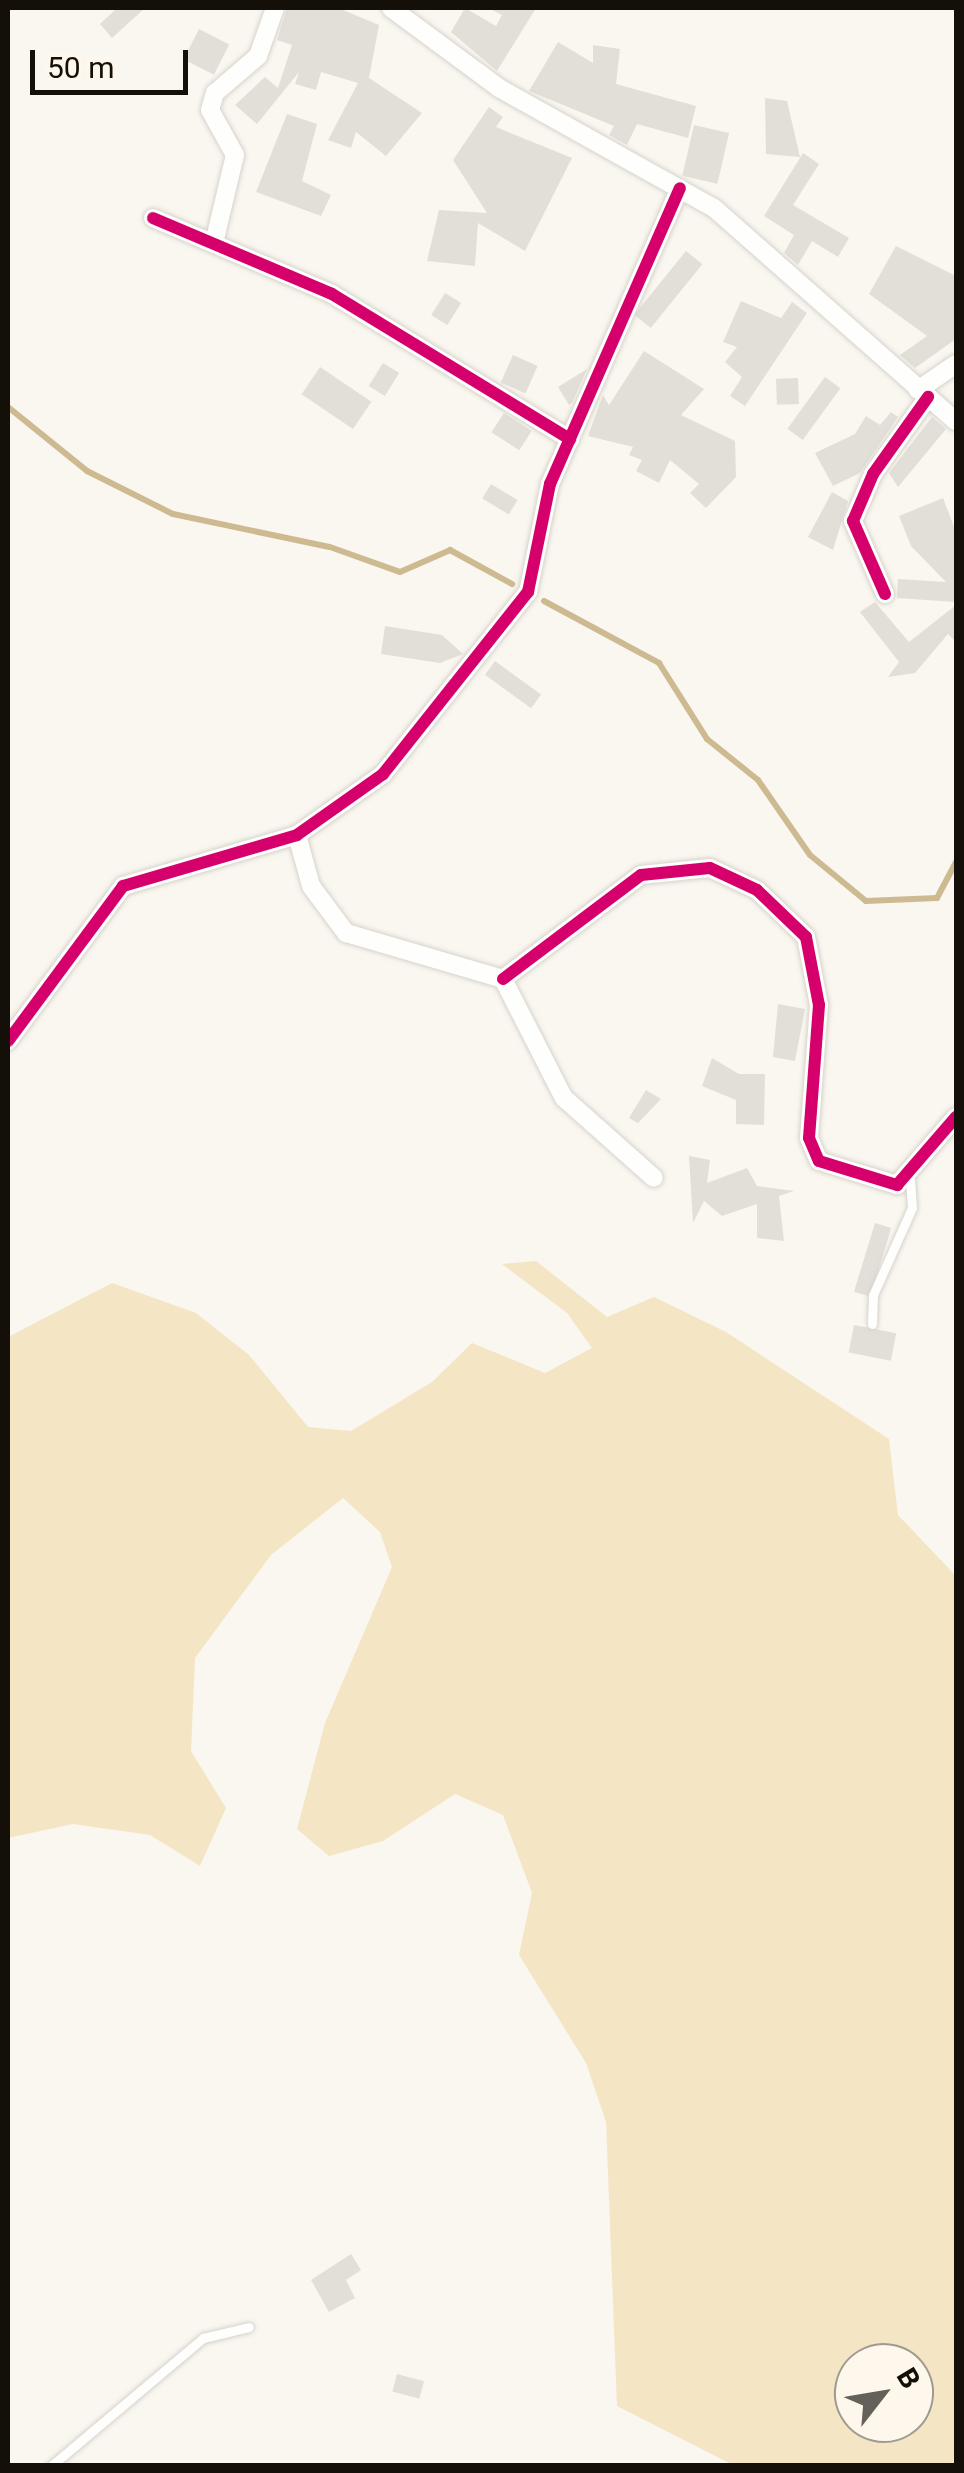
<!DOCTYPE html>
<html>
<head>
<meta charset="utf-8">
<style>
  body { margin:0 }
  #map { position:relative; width:964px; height:2473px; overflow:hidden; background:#faf7f0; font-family:Roboto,sans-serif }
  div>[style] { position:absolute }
  .green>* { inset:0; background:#f4e5c5 }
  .stream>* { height:6px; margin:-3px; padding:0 3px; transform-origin:3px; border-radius:3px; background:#ceba91 }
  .building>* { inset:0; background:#e2dfd8; transform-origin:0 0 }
  .roads { filter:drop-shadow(0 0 2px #d6d3cc) drop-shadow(0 0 2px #d6d3cc) }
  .lane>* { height:9px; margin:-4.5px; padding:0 4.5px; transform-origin:4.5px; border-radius:4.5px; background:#fefefd }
  .street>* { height:18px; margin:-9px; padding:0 9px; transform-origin:9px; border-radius:9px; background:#fefefd }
  .cycleway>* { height:12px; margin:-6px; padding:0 6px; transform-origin:6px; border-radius:6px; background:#d6006c }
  span { translate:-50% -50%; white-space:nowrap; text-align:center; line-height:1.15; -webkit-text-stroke:10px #fef8ec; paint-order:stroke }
  .frame { position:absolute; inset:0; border:10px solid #141009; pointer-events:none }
  .north { position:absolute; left:834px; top:2343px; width:100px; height:100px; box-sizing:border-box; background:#fef8ec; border:2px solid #a09b91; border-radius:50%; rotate:59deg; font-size:28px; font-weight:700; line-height:40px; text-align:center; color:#141009 }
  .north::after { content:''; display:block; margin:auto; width:35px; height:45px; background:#64615a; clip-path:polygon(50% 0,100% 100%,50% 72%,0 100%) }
  .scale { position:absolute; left:30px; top:50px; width:158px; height:45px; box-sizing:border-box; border:5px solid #141009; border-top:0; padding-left:12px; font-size:30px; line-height:35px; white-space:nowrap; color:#141009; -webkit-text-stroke:8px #fef8ec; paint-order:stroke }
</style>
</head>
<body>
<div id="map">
  <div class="green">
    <div style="clip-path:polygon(evenodd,536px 1261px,607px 1317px,654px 1297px,726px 1332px,889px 1439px,898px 1515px,956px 1576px,956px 2465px,733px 2465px,617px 2406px,606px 2122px,586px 2063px,519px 1955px,532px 1893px,503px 1815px,455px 1794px,383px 1841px,329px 1856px,297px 1829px,325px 1723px,392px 1567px,380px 1532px,343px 1498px,271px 1555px,195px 1658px,191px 1751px,226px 1808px,200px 1866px,150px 1835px,73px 1824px,8px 1838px,8px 1337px,112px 1283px,196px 1313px,249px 1355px,308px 1427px,351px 1431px,432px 1382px,472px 1343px,545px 1373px,592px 1348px,567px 1313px,502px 1264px,536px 1261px,854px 2363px,914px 2363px,914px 2423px,854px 2423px,854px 2363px)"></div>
  </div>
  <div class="stream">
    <div style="left:8px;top:407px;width:102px;rotate:39deg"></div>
    <div style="left:87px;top:471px;width:96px;rotate:26.6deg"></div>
    <div style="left:173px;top:514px;width:160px;rotate:11.9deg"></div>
    <div style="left:330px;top:547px;width:74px;rotate:19.7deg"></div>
    <div style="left:400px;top:572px;width:55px;rotate:-23.7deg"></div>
    <div style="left:450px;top:550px;width:71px;rotate:28.7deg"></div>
    <div style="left:544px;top:601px;width:131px;rotate:28.3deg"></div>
    <div style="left:659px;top:663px;width:90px;rotate:57.7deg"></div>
    <div style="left:707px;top:739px;width:65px;rotate:38.8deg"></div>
    <div style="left:758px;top:780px;width:91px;rotate:55.3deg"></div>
    <div style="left:810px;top:855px;width:72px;rotate:39.4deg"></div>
    <div style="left:866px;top:901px;width:71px;rotate:-2.4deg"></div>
    <div style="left:937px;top:898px;width:41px;rotate:-62.2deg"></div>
  </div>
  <div class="building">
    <div style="clip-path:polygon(117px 8px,145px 8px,112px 38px,100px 24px)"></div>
    <div style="clip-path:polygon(287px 8px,338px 8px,379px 25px,369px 78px,422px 113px,386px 156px,356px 132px,351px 148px,328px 140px,358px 83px,321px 72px,316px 90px,295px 84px,299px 72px,257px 124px,235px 105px,265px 77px,278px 88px,292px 45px,277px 40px)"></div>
    <div style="clip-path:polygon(465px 8px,496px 26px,502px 15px,488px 8px,536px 8px,497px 71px,451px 32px)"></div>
    <div style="left:199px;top:29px;width:34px;height:34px;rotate:27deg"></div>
    <div style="clip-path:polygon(558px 42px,593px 63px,593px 45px,620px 49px,616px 84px,696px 106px,688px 138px,637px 124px,627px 145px,609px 135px,614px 126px,529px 91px)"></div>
    <div style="clip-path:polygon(765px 98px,787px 101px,800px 157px,766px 154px)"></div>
    <div style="clip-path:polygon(489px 107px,503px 117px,496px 127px,572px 158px,525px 251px,478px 223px,475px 266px,427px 261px,439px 210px,487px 213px,453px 160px)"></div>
    <div style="clip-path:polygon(287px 114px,317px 124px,302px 181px,331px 195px,321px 216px,256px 192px)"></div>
    <div style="left:694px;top:125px;width:36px;height:52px;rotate:13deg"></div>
    <div style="clip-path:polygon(803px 153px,819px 164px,793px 205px,849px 238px,838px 257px,812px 241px,798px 265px,784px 253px,794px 235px,764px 216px)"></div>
    <div style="clip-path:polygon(896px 246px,956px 276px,956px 339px,915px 368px,900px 355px,927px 336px,869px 294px)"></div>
    <div style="left:686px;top:251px;width:21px;height:82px;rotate:39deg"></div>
    <div style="left:445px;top:293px;width:19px;height:26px;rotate:32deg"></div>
    <div style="clip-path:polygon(741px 301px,781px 318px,792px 302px,807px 313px,745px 406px,730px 396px,742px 377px,725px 362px,737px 347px,723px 342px)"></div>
    <div style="clip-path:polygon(644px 351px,704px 389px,681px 415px,735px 441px,736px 477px,706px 508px,690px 493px,699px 484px,670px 460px,659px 483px,636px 471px,642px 460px,629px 455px,633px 447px,588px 436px,603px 395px,609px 405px)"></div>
    <div style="left:513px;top:355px;width:27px;height:30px;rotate:24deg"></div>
    <div style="left:383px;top:363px;width:19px;height:27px;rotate:32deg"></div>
    <div style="left:320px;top:367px;width:62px;height:33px;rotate:34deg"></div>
    <div style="clip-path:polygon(587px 369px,572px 403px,569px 405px,558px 387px)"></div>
    <div style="left:825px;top:377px;width:19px;height:64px;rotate:36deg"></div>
    <div style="left:798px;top:378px;width:26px;height:22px;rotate:88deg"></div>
    <div style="clip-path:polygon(891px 412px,898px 417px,860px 473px,833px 486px,815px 453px,855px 434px,866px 416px,880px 425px)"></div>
    <div style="left:504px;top:413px;width:33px;height:23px;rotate:33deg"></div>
    <div style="clip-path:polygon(932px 417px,946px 429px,898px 487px,889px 473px)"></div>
    <div style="left:491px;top:484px;width:31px;height:17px;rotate:31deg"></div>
    <div style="clip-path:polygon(832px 492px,848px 501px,833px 550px,808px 537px)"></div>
    <div style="clip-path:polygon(943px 498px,956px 532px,956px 602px,897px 598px,898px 579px,946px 582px,911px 546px,899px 516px)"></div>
    <div style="clip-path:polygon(875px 602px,909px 642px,956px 605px,956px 642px,948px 634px,915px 673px,888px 677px,899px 662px,860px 612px)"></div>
    <div style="clip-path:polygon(385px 626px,442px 635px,463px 654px,440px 663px,381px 654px)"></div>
    <div style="left:495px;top:661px;width:57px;height:17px;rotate:36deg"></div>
    <div style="clip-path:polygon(778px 1004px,805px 1009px,795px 1061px,773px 1057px)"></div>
    <div style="clip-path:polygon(712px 1058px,739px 1074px,765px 1074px,764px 1125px,736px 1124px,736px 1100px,702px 1086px)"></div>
    <div style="clip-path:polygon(646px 1090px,661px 1099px,638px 1123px,629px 1118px)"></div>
    <div style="clip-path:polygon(689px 1156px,710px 1160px,707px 1183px,747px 1168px,757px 1186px,794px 1191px,779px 1196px,784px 1241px,757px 1238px,757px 1204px,722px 1216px,704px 1201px,693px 1223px)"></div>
    <div style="left:875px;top:1223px;width:17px;height:72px;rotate:17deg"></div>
    <div style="left:854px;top:1325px;width:43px;height:28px;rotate:11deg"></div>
    <div style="clip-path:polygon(351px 2254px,361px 2270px,346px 2280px,355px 2298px,329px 2312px,311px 2280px)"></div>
    <div style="left:397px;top:2374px;width:28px;height:18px;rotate:15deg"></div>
  </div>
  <div class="roads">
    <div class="lane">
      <div style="left:872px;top:1324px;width:29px;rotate:-88deg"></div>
      <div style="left:873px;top:1295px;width:95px;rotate:-65.9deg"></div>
      <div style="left:912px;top:1208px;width:29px;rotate:-94deg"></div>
      <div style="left:51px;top:2466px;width:199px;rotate:-40.1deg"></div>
      <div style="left:203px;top:2338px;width:47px;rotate:-13.4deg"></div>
    </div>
    <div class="street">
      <div style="left:391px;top:8px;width:134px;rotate:36.5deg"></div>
      <div style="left:499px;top:88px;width:246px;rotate:29.2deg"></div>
      <div style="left:714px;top:208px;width:322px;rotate:41.4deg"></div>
      <div style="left:153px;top:218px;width:194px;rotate:23deg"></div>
      <div style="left:332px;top:294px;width:279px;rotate:31.4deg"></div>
      <div style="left:214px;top:243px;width:90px;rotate:-76.6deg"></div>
      <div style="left:235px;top:155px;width:51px;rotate:-119.1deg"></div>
      <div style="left:210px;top:110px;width:18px;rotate:-74deg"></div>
      <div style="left:215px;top:93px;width:57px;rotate:-40.7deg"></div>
      <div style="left:258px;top:56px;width:51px;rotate:-70.5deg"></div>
      <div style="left:918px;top:390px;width:46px;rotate:-34.4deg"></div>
      <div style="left:885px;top:594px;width:80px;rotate:-113.7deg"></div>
      <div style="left:853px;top:521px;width:51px;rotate:-66.9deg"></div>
      <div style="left:873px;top:474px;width:95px;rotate:-54.5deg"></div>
      <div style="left:297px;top:835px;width:53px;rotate:74.6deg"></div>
      <div style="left:311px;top:886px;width:59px;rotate:53.3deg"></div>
      <div style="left:346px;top:933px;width:164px;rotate:16.3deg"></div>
      <div style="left:503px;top:979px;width:134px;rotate:62.9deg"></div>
      <div style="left:564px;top:1098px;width:120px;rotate:41.6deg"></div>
      <div style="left:503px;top:979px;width:173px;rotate:-37deg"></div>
      <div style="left:641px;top:875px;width:69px;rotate:-5.8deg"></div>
      <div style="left:710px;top:868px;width:52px;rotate:25.1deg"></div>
      <div style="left:757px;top:890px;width:68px;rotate:43.8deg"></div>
      <div style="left:806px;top:937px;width:69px;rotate:79.2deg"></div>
      <div style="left:819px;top:1005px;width:133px;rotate:94.3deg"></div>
      <div style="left:809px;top:1138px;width:25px;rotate:67deg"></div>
      <div style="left:819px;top:1161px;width:82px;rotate:17.1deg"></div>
      <div style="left:897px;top:1185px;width:90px;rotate:-49.1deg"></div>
      <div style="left:8px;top:1041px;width:193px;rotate:-53.4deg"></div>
      <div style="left:123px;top:886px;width:181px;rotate:-16.3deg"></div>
      <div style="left:297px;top:835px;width:105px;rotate:-35.3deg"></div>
      <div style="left:383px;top:774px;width:233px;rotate:-51.5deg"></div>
      <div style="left:528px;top:592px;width:110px;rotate:-78.5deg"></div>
      <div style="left:550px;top:484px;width:323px;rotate:-66.3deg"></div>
    </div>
  </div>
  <div class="cycleway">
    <div style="left:153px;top:218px;width:194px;rotate:23deg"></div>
    <div style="left:332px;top:294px;width:279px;rotate:31.4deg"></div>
    <div style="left:885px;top:594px;width:80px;rotate:-113.7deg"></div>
    <div style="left:853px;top:521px;width:51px;rotate:-66.9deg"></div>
    <div style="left:873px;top:474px;width:95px;rotate:-54.5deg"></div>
    <div style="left:503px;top:979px;width:173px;rotate:-37deg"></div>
    <div style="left:641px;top:875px;width:69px;rotate:-5.8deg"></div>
    <div style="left:710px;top:868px;width:52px;rotate:25.1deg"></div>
    <div style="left:757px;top:890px;width:68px;rotate:43.8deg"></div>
    <div style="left:806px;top:937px;width:69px;rotate:79.2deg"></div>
    <div style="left:819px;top:1005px;width:133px;rotate:94.3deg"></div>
    <div style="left:809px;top:1138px;width:25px;rotate:67deg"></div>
    <div style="left:819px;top:1161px;width:82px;rotate:17.1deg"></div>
    <div style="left:897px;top:1185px;width:90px;rotate:-49.1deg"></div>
    <div style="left:8px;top:1041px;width:193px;rotate:-53.4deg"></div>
    <div style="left:123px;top:886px;width:181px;rotate:-16.3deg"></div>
    <div style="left:297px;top:835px;width:105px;rotate:-35.3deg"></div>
    <div style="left:383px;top:774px;width:233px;rotate:-51.5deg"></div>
    <div style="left:528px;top:592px;width:110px;rotate:-78.5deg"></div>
    <div style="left:550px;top:484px;width:323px;rotate:-66.3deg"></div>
  </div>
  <div class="frame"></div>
  <div class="north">B</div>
  <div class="scale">50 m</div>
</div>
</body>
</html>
